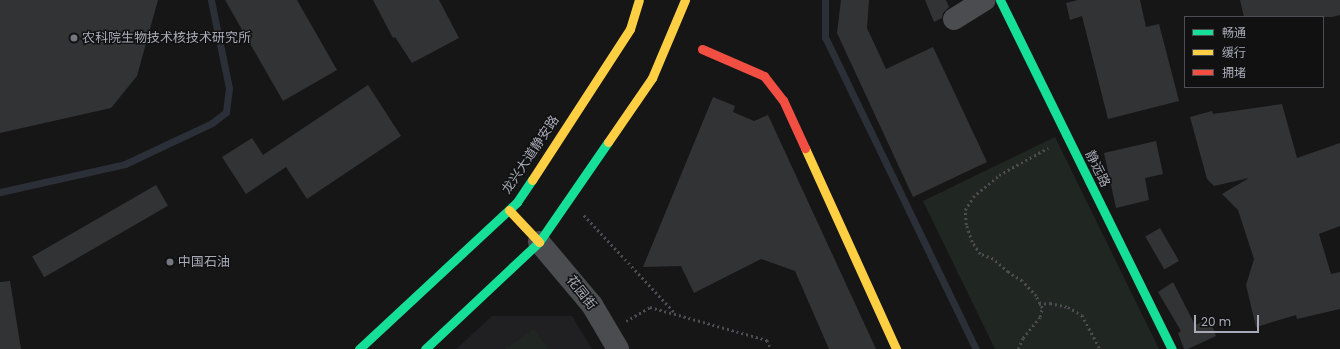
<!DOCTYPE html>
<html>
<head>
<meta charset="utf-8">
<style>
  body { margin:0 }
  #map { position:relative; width:1340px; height:349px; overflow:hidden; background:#161617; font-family:Poppins,"Noto Sans SC",sans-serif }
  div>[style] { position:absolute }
  .built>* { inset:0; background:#202022 }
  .green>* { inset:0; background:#202722 }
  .stream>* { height:7px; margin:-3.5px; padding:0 3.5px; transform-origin:3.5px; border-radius:3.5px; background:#2b2f38 }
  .building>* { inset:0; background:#323335; transform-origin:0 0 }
  .path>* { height:2.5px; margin-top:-1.25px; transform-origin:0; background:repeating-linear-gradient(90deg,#4c4c51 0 2px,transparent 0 5px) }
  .street>* { height:22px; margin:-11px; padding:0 11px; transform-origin:11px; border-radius:11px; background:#4b4c4f }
  .fast>* { height:9px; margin:-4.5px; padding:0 4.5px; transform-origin:4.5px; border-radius:4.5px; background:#16e098 }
  .slow>* { height:9px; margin:-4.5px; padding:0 4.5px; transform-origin:4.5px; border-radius:4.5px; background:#ffcf43 }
  .jam>* { height:9px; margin:-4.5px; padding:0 4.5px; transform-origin:4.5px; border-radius:4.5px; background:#f24e42 }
  .dots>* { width:11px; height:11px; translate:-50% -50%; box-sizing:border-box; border:2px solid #111112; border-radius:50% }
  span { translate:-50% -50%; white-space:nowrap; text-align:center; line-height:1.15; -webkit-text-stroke:3px #111112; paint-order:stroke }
  .poi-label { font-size:13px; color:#a8aab7 }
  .left { translate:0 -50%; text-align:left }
  .street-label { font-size:13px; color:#a8aab7 }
  .legend { position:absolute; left:1184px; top:16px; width:140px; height:72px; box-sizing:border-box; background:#111112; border:1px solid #4d4e54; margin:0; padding:5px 7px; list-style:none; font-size:12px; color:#a8aab7 }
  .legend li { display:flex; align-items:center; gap:8px; height:20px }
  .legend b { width:20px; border:1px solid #4d4e54 }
  .scale { position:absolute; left:1194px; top:315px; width:65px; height:18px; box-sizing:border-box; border:2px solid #a8aab7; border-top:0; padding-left:5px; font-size:12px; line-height:14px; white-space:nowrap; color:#a8aab7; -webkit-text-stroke:3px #111112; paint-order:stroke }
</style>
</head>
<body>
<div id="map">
  <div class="built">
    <div style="clip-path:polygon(492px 316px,572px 316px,592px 349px,456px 349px)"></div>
  </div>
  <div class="green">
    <div style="clip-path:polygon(1055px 137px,1159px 349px,995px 349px,923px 201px)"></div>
    <div style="clip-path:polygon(534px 329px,548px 349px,505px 349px)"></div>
  </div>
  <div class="stream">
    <div style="left:825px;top:0;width:37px;rotate:90deg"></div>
    <div style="left:825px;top:37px;width:347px;rotate:64.2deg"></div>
    <div style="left:0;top:192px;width:128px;rotate:-12.6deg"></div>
    <div style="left:125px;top:164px;width:96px;rotate:-25.2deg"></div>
    <div style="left:212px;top:123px;width:18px;rotate:-38deg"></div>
    <div style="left:226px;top:112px;width:24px;rotate:-83deg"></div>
    <div style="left:229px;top:88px;width:90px;rotate:-101.6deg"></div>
  </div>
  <div class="building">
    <div style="clip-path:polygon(0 0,158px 0,137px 76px,111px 108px,0 133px)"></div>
    <div style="clip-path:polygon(225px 0,297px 0,337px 70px,283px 101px)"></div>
    <div style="clip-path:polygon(373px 0,439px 0,459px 38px,412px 63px,395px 37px,393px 38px)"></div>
    <div style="clip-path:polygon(841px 0,869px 0,867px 28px,886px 69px,933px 47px,987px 162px,913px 197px,837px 33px)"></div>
    <div style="clip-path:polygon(925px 0,946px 0,949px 7px,943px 13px,942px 18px,934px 22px)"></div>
    <div style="clip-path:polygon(1078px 0,1140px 0,1146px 27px,1159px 24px,1179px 101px,1108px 119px,1082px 16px,1070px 20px,1066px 3px)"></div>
    <div style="clip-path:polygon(1240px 0,1340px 0,1340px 15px,1332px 17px,1244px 17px)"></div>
    <div style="clip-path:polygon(368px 85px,401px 136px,307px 199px,286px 167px,246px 194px,222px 157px,252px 138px,263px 155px)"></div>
    <div style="clip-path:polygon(713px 97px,735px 106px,733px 112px,754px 121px,768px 115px,876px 349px,829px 349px,795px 271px,761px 259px,694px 293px,681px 266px,643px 267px)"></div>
    <div style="clip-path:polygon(1282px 104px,1297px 158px,1340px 143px,1340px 226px,1319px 234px,1331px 274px,1340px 272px,1340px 309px,1297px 319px,1296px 315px,1256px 327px,1246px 285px,1254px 259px,1238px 210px,1222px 194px,1249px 178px,1214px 186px,1207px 179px,1190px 117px,1212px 111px,1213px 114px)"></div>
    <div style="clip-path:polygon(1156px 141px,1163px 174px,1145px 178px,1149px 200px,1116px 208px,1104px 153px)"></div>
    <div style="left:156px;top:185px;width:24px;height:143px;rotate:60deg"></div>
    <div style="left:1160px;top:228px;width:38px;height:17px;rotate:60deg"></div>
    <div style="clip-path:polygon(10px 281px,21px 349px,0 349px,0 282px)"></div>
    <div style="clip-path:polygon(1173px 282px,1195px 325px,1210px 319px,1216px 336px,1188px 349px,1184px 349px,1178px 333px,1181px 331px,1158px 292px)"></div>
  </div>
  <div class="path">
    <div style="left:584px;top:215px;width:135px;rotate:47.1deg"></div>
    <div style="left:1039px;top:304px;width:11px;rotate:-5deg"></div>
    <div style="left:1050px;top:303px;width:18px;rotate:13deg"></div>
    <div style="left:1068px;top:307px;width:16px;rotate:30deg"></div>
    <div style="left:1082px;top:315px;width:38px;rotate:62deg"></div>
    <div style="left:626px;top:321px;width:28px;rotate:-30deg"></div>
    <div style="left:650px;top:307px;width:122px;rotate:15.8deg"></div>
    <div style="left:767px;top:340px;width:10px;rotate:66deg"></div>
    <div style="left:1018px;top:349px;width:12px;rotate:-66deg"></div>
    <div style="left:1023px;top:338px;width:27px;rotate:-51deg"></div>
    <div style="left:1040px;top:317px;width:9px;rotate:-77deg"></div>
    <div style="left:1042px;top:308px;width:13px;rotate:-117deg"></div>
    <div style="left:1036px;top:296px;width:21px;rotate:-133deg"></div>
    <div style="left:1022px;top:281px;width:17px;rotate:-147deg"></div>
    <div style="left:1008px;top:272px;width:20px;rotate:-139deg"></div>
    <div style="left:993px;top:259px;width:14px;rotate:-159deg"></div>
    <div style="left:980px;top:254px;width:14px;rotate:-124deg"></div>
    <div style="left:972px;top:242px;width:18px;rotate:-109deg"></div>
    <div style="left:966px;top:225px;width:15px;rotate:-94deg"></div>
    <div style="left:965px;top:210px;width:15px;rotate:-58deg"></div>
    <div style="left:973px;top:197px;width:34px;rotate:-40deg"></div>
    <div style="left:999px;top:175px;width:56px;rotate:-28.9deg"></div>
  </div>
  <div class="street">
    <div style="left:954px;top:19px;width:36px;rotate:-32deg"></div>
    <div style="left:539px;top:242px;width:82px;rotate:49.9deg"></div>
    <div style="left:592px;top:305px;width:51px;rotate:59.4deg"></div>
  </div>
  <div class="fast">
    <div style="left:1000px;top:0;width:389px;rotate:63.8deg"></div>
    <div style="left:359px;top:349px;width:216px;rotate:-42.9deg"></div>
    <div style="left:517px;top:202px;width:27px;rotate:-56deg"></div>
    <div style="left:425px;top:349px;width:156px;rotate:-43.2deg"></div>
    <div style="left:539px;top:242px;width:121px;rotate:-55.4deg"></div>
  </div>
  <div class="slow">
    <div style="left:608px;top:142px;width:78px;rotate:-55.5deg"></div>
    <div style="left:652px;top:78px;width:85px;rotate:-67.1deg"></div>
    <div style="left:805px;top:148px;width:221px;rotate:65.6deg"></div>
    <div style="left:532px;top:180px;width:180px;rotate:-57deg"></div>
    <div style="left:630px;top:29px;width:30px;rotate:-73deg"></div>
    <div style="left:509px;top:210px;width:44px;rotate:46.8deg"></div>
  </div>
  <div class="jam">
    <div style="left:702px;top:49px;width:68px;rotate:23.5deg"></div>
    <div style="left:764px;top:76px;width:31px;rotate:52deg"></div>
    <div style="left:783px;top:100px;width:53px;rotate:65.4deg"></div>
  </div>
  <div class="dots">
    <div style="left:74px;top:38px;background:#75767f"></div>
    <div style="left:170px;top:262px;background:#75767f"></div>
  </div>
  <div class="poi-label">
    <span class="left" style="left:82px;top:38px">农科院生物技术核技术研究所</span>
    <span class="left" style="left:178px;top:262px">中国石油</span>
  </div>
  <div class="street-label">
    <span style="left:531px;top:155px;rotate:-56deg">龙兴大道静安路</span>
    <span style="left:1097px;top:169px;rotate:64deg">静远路</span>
    <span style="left:581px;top:293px;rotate:52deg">花园街</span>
  </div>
  <ul class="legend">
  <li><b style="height:5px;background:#16e098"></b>畅通</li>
  <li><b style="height:5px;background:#ffcf43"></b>缓行</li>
  <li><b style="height:5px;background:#f24e42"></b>拥堵</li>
  </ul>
  <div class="scale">20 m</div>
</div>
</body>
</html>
